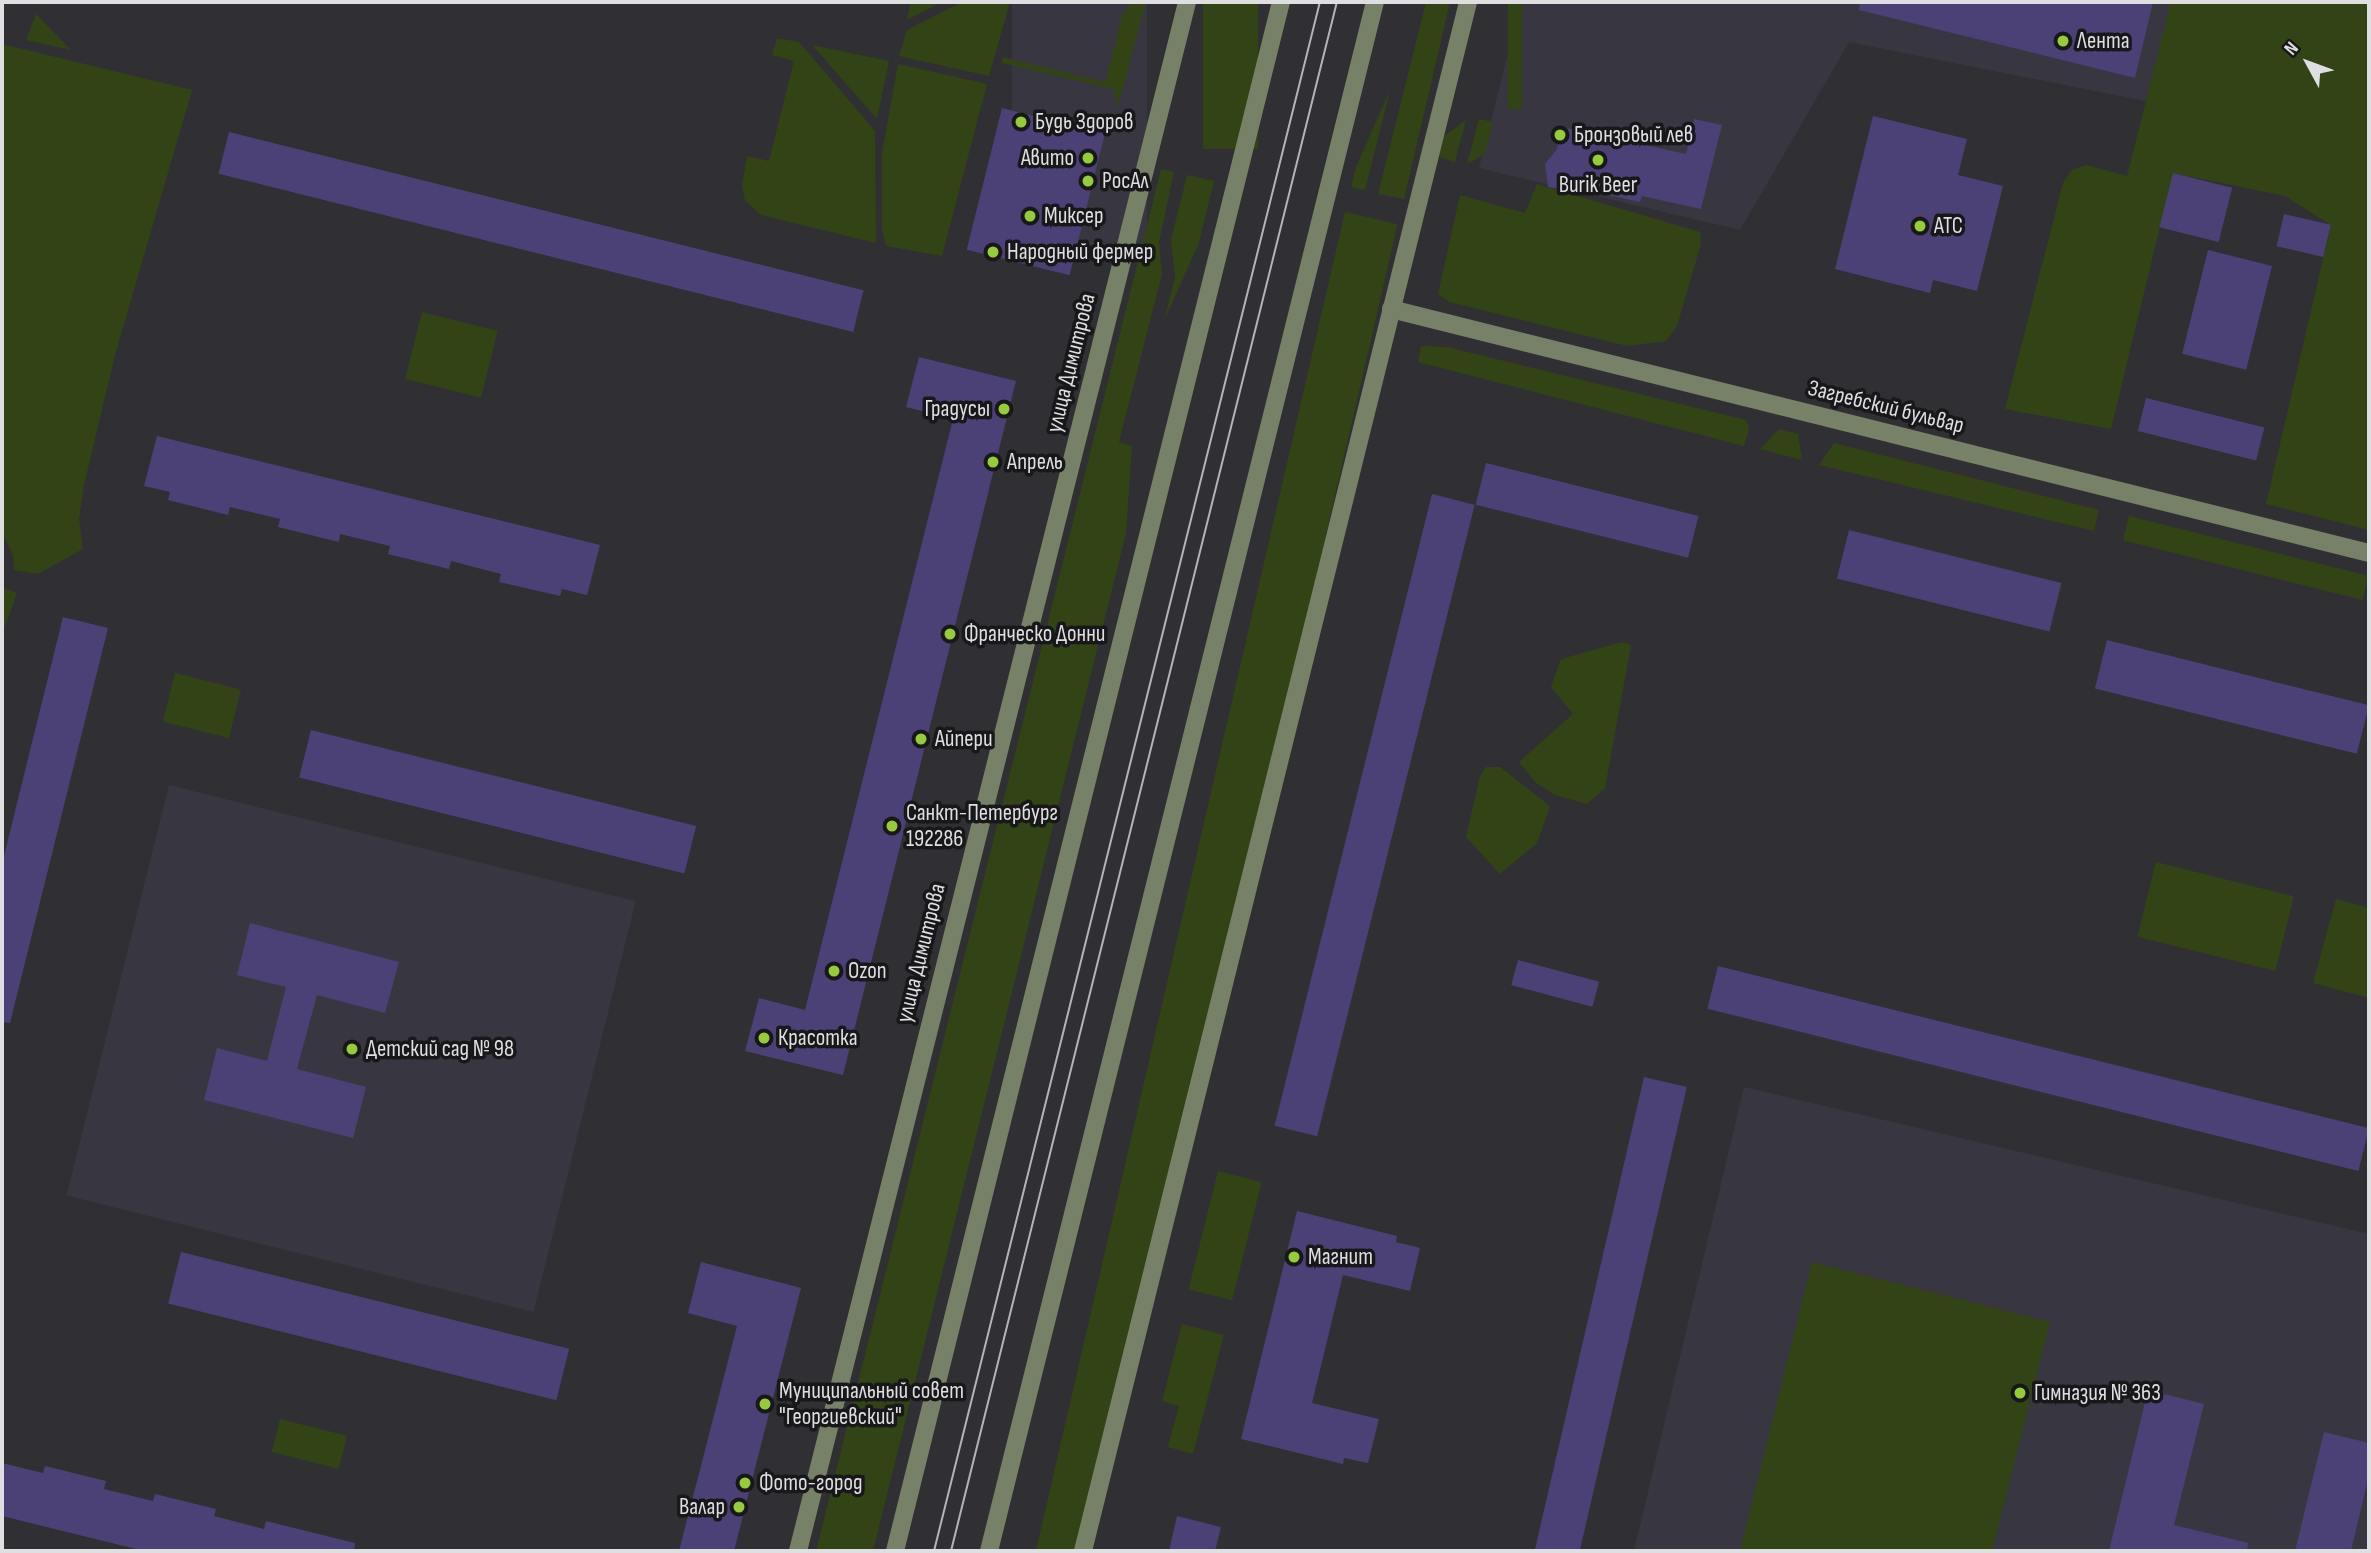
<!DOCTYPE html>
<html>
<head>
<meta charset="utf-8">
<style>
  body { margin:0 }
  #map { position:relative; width:2371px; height:1553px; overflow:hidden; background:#302f34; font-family:"Sofia Sans Condensed",sans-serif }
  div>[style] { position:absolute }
  .built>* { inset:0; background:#383741; transform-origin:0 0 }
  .green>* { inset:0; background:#324415; transform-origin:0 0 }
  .building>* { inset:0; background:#4b4176; transform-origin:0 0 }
  .minor>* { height:18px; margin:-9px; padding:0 9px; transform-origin:9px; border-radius:9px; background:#768168 }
  .tram>* { height:2px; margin:-1px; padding:0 1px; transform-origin:1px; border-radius:1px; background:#b4b4b8 }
  .dots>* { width:19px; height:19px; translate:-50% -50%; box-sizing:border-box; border:4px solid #18171a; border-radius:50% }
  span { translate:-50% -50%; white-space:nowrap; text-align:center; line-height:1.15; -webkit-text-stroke:7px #18171a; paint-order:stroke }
  .poi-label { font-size:23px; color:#dfdfe2 }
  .left { translate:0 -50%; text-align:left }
  .right { translate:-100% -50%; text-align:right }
  .street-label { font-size:23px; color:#dfdfe2 }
  .frame { position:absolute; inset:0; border:4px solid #dfdfe2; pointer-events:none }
  .north { position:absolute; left:2273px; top:28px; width:70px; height:70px; -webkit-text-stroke:5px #18171a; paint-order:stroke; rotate:311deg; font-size:19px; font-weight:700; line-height:28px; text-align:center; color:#dfdfe2 }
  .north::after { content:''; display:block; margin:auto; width:24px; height:32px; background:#dfdfe2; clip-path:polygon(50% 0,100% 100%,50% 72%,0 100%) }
</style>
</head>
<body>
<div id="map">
  <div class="built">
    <div style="left:1012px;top:2px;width:135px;height:258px"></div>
    <div style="clip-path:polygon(1521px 2px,2180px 2px,2155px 103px,1849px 42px,1740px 230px,1479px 168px)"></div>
    <div style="left:169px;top:785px;width:481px;height:423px;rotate:14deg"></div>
    <div style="clip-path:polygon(1744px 1087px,2369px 1234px,2369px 1551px,1634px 1551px)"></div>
  </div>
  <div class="green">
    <div style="clip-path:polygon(911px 2px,942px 2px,907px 20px)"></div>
    <div style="clip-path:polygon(962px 2px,1010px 2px,989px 76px,899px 56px,907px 30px)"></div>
    <div style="clip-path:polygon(1133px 2px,1146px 2px,1118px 106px,1113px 89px,1002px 63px,1003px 57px,1105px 82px,1123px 13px)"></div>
    <div style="left:1203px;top:2px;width:55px;height:147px"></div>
    <div style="clip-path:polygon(1426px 2px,1450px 2px,1404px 199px,1378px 194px)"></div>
    <div style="left:1508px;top:2px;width:14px;height:107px"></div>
    <div style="clip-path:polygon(2171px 2px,2369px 2px,2369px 530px,2266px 504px,2331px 225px,2285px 196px,2173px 173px,2111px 429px,2005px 409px,2063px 183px,2072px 170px,2086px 165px,2127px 176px)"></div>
    <div style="clip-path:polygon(36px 14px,71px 50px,26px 40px)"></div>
    <div style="clip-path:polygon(777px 38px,799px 42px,875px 131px,876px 243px,761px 215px,745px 201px,742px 186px,747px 156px,769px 161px,794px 61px,772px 55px)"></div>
    <div style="clip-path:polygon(2px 44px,192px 90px,115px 355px,84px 485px,79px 519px,83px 549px,38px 574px,14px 570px,13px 555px,2px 532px)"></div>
    <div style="clip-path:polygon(812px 45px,889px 61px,877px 119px)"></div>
    <div style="clip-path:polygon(898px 64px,987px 84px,942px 256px,886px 246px,882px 230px,882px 153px)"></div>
    <div style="clip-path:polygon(1390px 90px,1365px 190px,1351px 187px,1356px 167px)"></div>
    <div style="clip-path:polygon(1479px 119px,1493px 122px,1485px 154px,1467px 164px)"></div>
    <div style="clip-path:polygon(1466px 120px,1455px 162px,1442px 158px,1438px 155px,1443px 137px)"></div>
    <div style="clip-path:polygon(1161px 169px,1174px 172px,1159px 242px,1162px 274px,1119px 442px,1132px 446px,1126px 533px,873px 1551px,816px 1551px)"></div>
    <div style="clip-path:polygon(1187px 175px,1214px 181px,1199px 243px,1164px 321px,1175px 277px,1171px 240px)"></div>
    <div style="clip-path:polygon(1537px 184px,1700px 232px,1701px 244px,1677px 326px,1666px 341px,1627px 346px,1449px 302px,1438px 294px,1460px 195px,1525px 213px)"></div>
    <div style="left:1345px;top:212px;width:54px;height:1380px;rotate:13deg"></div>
    <div style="left:422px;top:312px;width:78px;height:69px;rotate:14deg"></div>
    <div style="clip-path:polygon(1421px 346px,1447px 347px,1746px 420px,1749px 429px,1744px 446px,1418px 362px)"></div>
    <div style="clip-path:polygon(1779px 429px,1798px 434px,1802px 460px,1760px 449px)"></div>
    <div style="clip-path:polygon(1834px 443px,2099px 510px,2094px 531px,1819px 465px)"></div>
    <div style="left:2129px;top:516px;width:247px;height:25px;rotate:14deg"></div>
    <div style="clip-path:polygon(2px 587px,17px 593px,2px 634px)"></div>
    <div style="clip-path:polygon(1622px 642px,1631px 645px,1605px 788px,1587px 804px,1555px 795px,1536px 783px,1519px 762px,1573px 714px,1551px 687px,1561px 659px)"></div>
    <div style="left:175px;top:673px;width:68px;height:50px;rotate:14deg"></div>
    <div style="clip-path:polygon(1486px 767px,1500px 767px,1550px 806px,1537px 843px,1500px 874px,1466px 837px,1480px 776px)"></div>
    <div style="left:2156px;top:862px;width:142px;height:77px;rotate:14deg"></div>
    <div style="clip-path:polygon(2336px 899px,2369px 908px,2369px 998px,2313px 983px)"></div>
    <div style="left:1218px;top:1171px;width:45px;height:122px;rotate:14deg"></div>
    <div style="clip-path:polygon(1812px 1262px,2050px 1322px,1992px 1551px,1740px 1551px)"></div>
    <div style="clip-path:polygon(1182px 1324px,1224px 1335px,1193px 1454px,1168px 1447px,1179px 1406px,1162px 1401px)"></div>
    <div style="left:280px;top:1419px;width:69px;height:34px;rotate:14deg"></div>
  </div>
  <div class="building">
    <div style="clip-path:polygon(1860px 2px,2153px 2px,2135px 78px,1859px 10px)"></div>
    <div style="left:1002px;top:108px;width:106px;height:146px;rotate:14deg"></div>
    <div style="clip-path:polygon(1873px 116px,1967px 139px,1958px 175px,2003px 186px,1977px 291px,1933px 280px,1930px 293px,1835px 269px)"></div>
    <div style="clip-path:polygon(1694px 119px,1722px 125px,1701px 209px,1642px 196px,1640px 202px,1566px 186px,1565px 190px,1548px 187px,1545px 164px,1557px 149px,1561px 127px,1686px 154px)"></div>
    <div style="left:229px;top:132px;width:654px;height:43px;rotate:14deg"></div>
    <div style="left:2173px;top:173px;width:61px;height:56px;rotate:14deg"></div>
    <div style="left:2284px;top:214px;width:48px;height:33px;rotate:13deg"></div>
    <div style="left:2208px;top:250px;width:66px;height:107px;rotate:14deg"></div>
    <div style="clip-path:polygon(919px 357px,1016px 381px,843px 1075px,745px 1051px,759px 998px,805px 1010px,953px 419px,906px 407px)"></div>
    <div style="left:2146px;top:398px;width:122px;height:34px;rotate:14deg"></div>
    <div style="clip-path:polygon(157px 436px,600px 545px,587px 595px,562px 589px,560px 596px,499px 582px,501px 574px,451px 561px,449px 569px,388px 554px,390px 546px,340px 534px,339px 542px,278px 527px,280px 519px,230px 507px,228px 515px,168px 500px,170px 492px,144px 486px)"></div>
    <div style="left:1486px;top:463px;width:219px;height:43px;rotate:14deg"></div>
    <div style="left:1432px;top:494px;width:44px;height:651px;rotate:14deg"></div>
    <div style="left:1849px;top:530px;width:219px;height:50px;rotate:14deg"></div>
    <div style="clip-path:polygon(63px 617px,108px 628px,10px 1023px,2px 1022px,2px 864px)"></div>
    <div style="left:2107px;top:640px;width:270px;height:50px;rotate:14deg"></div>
    <div style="left:311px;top:730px;width:397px;height:49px;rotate:14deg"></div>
    <div style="clip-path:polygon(250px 923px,399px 962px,385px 1013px,317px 995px,297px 1069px,366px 1087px,353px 1138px,204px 1100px,217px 1048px,267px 1061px,286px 987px,237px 975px)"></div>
    <div style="left:1518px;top:960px;width:84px;height:26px;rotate:15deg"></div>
    <div style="left:1718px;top:966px;width:671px;height:44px;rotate:14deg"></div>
    <div style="left:1644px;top:1077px;width:44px;height:488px;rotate:13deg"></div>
    <div style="clip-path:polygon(1297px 1211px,1397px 1236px,1396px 1242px,1420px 1248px,1410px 1291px,1343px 1275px,1312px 1403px,1379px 1419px,1368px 1463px,1344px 1458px,1343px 1464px,1241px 1439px)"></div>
    <div style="left:181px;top:1252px;width:400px;height:53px;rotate:14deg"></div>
    <div style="clip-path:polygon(701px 1262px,801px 1288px,734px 1551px,679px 1551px,737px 1326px,688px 1313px)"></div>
    <div style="clip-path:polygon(2148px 1390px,2204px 1404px,2174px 1525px,2248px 1543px,2247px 1551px,2109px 1551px)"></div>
    <div style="clip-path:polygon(2324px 1432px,2369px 1443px,2369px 1475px,2351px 1551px,2295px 1551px)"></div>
    <div style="clip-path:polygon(2px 1463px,43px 1473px,45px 1466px,106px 1481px,104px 1489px,153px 1501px,155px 1494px,216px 1509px,214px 1516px,264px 1529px,266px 1521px,355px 1543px,354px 1551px,144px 1551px,2px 1516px)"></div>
    <div style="clip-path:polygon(1177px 1516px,1221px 1527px,1215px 1551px,1169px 1551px)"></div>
  </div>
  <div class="minor">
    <div style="left:1391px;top:309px;width:1008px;rotate:14.01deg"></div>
    <div style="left:798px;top:1551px;width:1597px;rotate:-75.9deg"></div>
    <div style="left:895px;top:1551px;width:1596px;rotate:-76.01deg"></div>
    <div style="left:989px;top:1551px;width:1596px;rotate:-76.01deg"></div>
    <div style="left:1083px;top:1551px;width:1596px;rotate:-76.04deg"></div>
  </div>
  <div class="tram">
    <div style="left:934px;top:1551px;width:1596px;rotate:-76.01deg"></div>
    <div style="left:951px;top:1551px;width:1596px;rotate:-76.01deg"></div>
  </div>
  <div class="dots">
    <div style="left:2063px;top:41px;background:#97cc39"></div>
    <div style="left:1021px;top:122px;background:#97cc39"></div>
    <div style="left:1560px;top:135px;background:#97cc39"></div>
    <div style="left:1088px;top:158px;background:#97cc39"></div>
    <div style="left:1598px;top:160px;background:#97cc39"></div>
    <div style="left:1088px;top:181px;background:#97cc39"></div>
    <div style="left:1030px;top:216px;background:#97cc39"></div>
    <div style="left:1920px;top:226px;background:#97cc39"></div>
    <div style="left:993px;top:252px;background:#97cc39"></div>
    <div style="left:1004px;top:409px;background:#97cc39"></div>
    <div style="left:993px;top:462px;background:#97cc39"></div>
    <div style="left:950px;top:634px;background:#97cc39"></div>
    <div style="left:921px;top:739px;background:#97cc39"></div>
    <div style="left:892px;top:826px;background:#97cc39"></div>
    <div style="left:834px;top:971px;background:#97cc39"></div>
    <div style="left:764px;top:1038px;background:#97cc39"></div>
    <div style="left:352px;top:1049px;background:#97cc39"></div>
    <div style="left:1294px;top:1257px;background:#97cc39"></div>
    <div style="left:2020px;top:1393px;background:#97cc39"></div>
    <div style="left:765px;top:1404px;background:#97cc39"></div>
    <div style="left:745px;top:1483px;background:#97cc39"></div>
    <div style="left:739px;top:1507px;background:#97cc39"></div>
  </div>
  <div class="poi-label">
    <span class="left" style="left:2077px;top:41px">Лента</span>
    <span class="left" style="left:1035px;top:122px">Будь Здоров</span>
    <span class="left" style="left:1574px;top:135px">Бронзовый лев</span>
    <span class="right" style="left:1074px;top:158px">Авито</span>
    <span class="left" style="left:1102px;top:181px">РосАл</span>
    <span style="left:1598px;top:185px">Burik Beer</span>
    <span class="left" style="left:1044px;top:216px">Миксер</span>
    <span class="left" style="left:1934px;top:226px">АТС</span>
    <span class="left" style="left:1007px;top:252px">Народный фермер</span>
    <span class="right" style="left:990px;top:409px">Градусы</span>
    <span class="left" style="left:1007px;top:462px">Апрель</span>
    <span class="left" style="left:964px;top:634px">Франческо Донни</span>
    <span class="left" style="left:935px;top:739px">Айпери</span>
    <span class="left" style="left:906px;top:826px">Санкт-Петербург<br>192286</span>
    <span class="left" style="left:848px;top:971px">Ozon</span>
    <span class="left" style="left:778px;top:1038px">Красотка</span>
    <span class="left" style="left:366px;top:1049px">Детский сад № 98</span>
    <span class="left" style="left:1308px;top:1257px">Магнит</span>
    <span class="left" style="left:779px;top:1404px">Муниципальный совет<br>"Георгиевский"</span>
    <span class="left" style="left:2034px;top:1393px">Гимназия № 363</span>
    <span class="left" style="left:759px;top:1483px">Фото-город</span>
    <span class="right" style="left:725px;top:1507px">Валар</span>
  </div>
  <div class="street-label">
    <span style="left:1071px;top:363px;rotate:-76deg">улица Димитрова</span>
    <span style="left:1886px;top:407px;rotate:14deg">Загребский бульвар</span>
    <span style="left:921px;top:953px;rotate:-76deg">улица Димитрова</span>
  </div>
  <div class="frame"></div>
  <div class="north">N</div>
</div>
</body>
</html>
